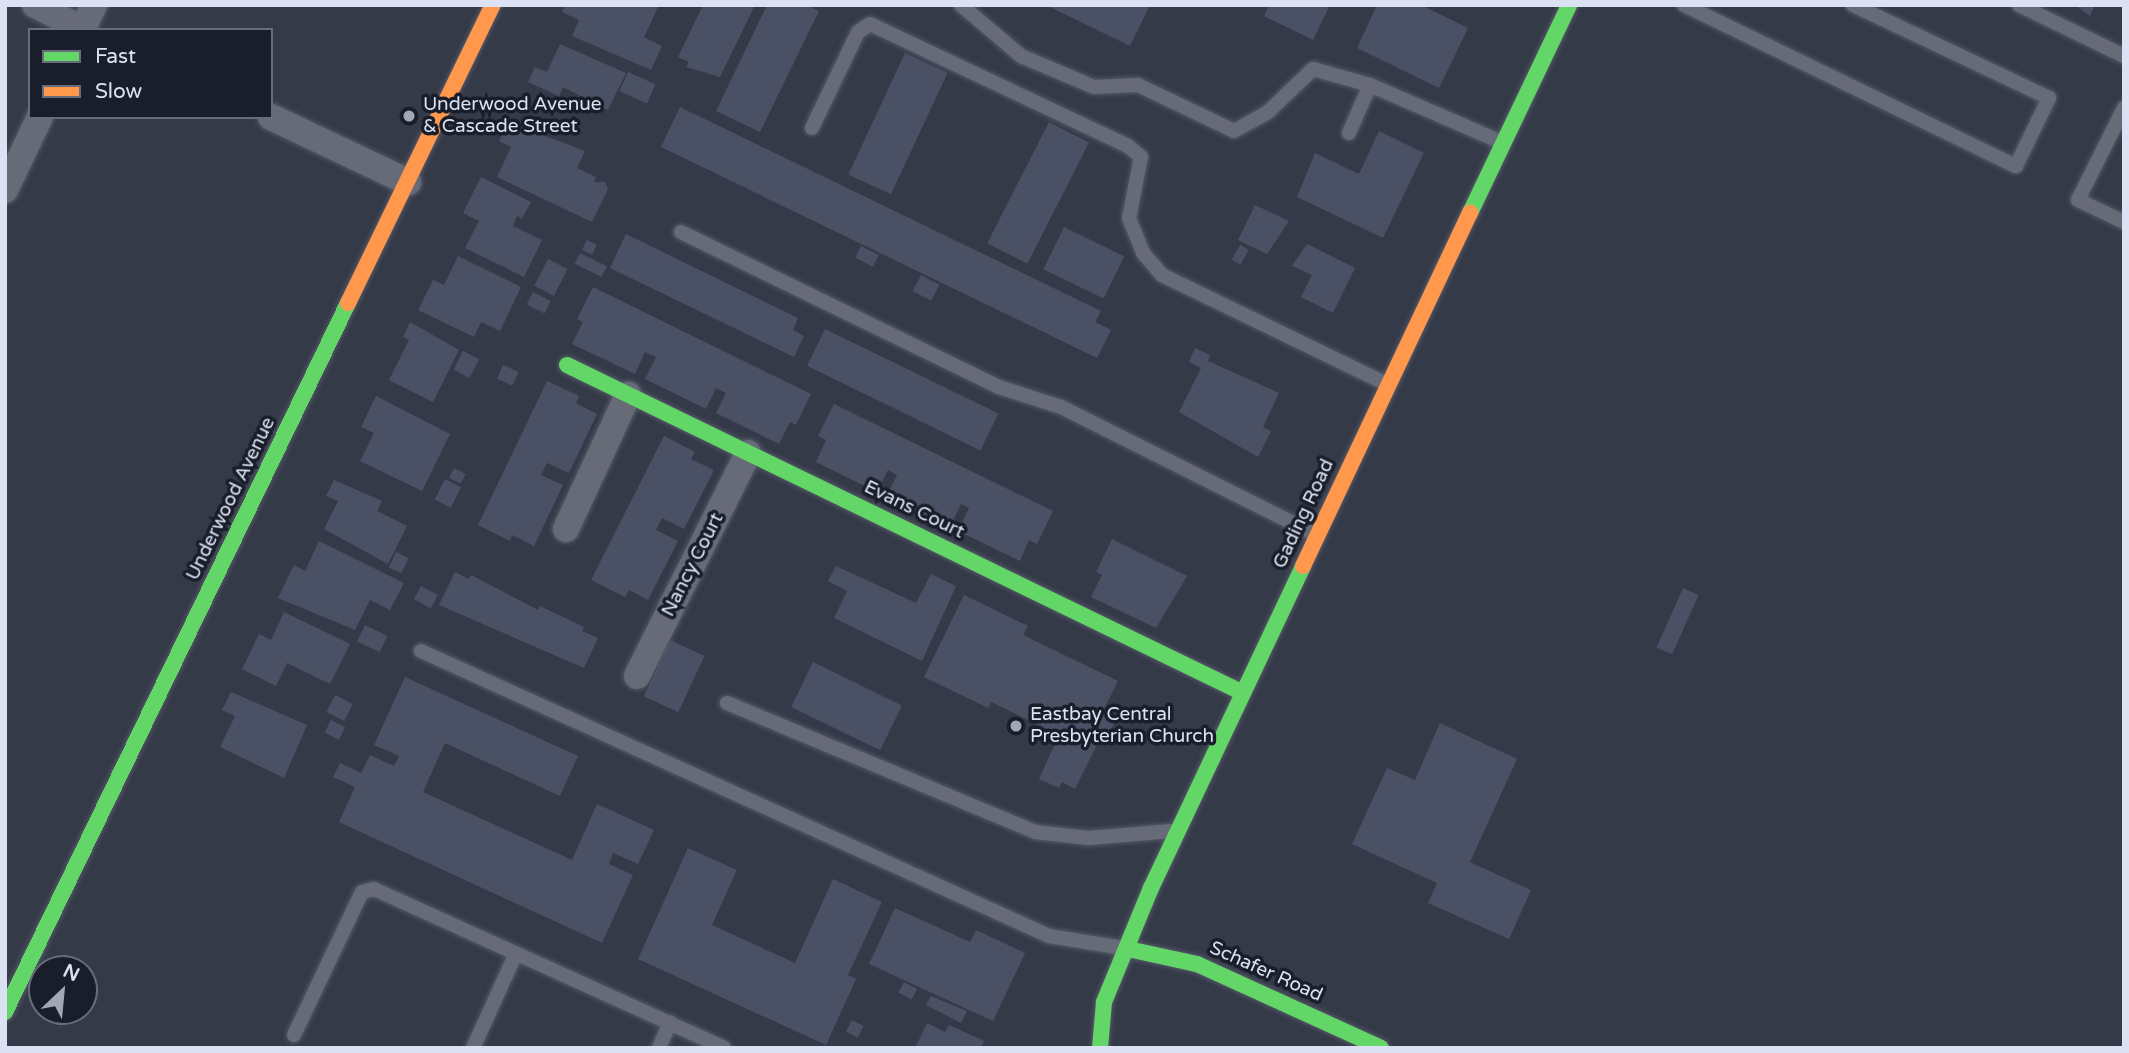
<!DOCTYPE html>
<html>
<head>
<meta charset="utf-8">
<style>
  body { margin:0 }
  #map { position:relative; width:2129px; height:1053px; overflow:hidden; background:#353a49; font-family:"Varela Round",sans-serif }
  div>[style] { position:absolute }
  .building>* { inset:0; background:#4b5164; transform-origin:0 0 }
  .roads { filter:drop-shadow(0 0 2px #545866) drop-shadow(0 0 2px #545866) }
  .lane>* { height:14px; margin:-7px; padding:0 7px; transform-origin:7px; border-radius:7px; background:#676a77 }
  .street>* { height:26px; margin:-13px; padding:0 13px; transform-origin:13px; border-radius:13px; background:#676a77 }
  .fast>* { height:16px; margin:-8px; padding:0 8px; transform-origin:8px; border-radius:8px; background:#63d668 }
  .slow>* { height:16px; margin:-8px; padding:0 8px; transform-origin:8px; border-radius:8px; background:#ff974d }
  .dots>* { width:19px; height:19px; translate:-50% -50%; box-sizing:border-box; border:4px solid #1a1e2a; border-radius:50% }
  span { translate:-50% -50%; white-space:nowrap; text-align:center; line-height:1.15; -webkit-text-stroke:7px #1a1e2a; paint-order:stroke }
  .poi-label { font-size:19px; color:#dce2f3 }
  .left { translate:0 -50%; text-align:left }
  .street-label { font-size:19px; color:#dce2f3 }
  .frame { position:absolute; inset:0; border:7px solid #dce2f3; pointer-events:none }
  .legend { position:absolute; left:28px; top:28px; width:245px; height:91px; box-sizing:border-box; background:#1a1e2a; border:2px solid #686c7a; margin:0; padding:9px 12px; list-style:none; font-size:21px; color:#dce2f3 }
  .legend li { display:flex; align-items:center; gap:14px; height:35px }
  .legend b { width:35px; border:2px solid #686c7a }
  .north { position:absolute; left:28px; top:955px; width:70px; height:70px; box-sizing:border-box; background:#1a1e2a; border:2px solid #686c7a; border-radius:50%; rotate:26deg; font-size:19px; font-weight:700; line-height:28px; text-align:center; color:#dce2f3 }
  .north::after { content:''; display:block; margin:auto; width:24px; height:32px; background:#a2a7b8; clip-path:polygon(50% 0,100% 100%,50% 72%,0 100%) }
</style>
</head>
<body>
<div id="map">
  <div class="building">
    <div style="clip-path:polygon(565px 5px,659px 5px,644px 37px,662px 46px,651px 70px,572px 36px,579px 20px,562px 12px)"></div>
    <div style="clip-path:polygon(703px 5px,755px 5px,720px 77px,686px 67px,689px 62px,678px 57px)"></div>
    <div style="clip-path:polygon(767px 5px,807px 5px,819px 11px,760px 132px,716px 111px)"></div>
    <div style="clip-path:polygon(1046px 5px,1150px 5px,1130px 46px)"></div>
    <div style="clip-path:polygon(1269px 5px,1330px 5px,1313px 40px,1264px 16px)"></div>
    <div style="clip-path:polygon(1377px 5px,1421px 5px,1468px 28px,1439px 88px,1357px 48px)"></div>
    <div style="clip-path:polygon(2075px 5px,2095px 5px,2090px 16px)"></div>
    <div style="clip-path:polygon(560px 44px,626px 73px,608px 110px,563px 87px,559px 96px,528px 82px,535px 67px,547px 72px)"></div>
    <div style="left:905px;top:53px;width:47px;height:134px;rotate:25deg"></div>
    <div style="left:628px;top:72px;width:30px;height:21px;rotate:24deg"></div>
    <div style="clip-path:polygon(680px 107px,1101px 311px,1095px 322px,1111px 330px,1097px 358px,661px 147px)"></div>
    <div style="clip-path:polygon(509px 122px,585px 151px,577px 168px,596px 177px,594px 182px,605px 182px,608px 189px,592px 222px,497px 177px,511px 147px,499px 141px)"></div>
    <div style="left:1049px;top:122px;width:45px;height:136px;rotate:27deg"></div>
    <div style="clip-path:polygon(1379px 131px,1424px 153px,1383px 238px,1297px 197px,1315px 153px,1359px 174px)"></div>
    <div style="clip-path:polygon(481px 177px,531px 202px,522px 219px,517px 216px,513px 226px,542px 240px,524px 277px,465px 248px,479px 221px,463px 213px)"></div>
    <div style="clip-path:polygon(1255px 205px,1289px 221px,1267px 254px,1238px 240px)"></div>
    <div style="left:1064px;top:227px;width:67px;height:47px;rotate:26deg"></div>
    <div style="clip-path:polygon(626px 234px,798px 318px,793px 330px,804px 336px,794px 357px,610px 268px)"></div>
    <div style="left:587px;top:240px;width:11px;height:11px;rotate:27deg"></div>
    <div style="clip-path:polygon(1307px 244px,1355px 268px,1333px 313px,1301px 297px,1312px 275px,1292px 266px)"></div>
    <div style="left:1240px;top:245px;width:10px;height:17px;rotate:29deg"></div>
    <div style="left:861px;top:246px;width:20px;height:13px;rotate:27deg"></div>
    <div style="left:580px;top:253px;width:30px;height:12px;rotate:26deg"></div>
    <div style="clip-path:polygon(458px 256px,521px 287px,500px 331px,481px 322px,474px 337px,418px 310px,433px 280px,444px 285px)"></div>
    <div style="left:548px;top:259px;width:22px;height:30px;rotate:27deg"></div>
    <div style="left:921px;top:275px;width:21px;height:18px;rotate:28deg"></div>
    <div style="clip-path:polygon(593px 287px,811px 394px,796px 425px,790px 422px,779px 444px,716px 413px,726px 393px,716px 388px,706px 409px,645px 379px,656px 357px,645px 352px,635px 374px,572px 344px,583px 322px,577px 319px)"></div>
    <div style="left:533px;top:292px;width:20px;height:14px;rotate:27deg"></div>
    <div style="clip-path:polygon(410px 322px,459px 350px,433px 402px,389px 380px,409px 340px,403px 337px)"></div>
    <div style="left:825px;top:329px;width:193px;height:41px;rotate:26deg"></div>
    <div style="clip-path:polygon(1195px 348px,1210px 355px,1208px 361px,1279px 393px,1263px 427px,1271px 431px,1258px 457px,1179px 412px,1201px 368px,1189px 362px)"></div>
    <div style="left:463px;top:351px;width:18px;height:21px;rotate:27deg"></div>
    <div style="left:503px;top:365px;width:17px;height:15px;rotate:24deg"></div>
    <div style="clip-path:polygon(547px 381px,579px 396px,576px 403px,597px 414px,569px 473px,547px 463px,541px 475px,563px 485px,534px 546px,512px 535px,510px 541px,478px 525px)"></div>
    <div style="clip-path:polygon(376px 396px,450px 434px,422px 491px,360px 461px,374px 433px,361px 427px)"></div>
    <div style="clip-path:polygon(834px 404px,1053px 511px,1037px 544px,1029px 540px,1020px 561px,958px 531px,969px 508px,961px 504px,950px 527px,886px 497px,897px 475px,888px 470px,877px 492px,816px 462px,826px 440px,818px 436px)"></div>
    <div style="clip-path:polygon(664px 436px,695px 452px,691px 459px,714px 470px,684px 529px,662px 518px,656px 530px,678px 541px,648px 600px,629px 590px,625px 597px,591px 580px)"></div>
    <div style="left:454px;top:468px;width:13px;height:11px;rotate:27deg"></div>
    <div style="left:445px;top:479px;width:18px;height:23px;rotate:27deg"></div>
    <div style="clip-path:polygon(334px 480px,382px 501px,377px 511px,407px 526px,388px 564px,324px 529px,338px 501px,326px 496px)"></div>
    <div style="clip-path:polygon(1112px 539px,1187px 576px,1156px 628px,1091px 597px,1102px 575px,1096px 572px)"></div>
    <div style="clip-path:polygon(319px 541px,404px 583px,390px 610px,370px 600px,355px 630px,278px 598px,294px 565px,305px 571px)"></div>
    <div style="left:396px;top:552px;width:14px;height:17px;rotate:25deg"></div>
    <div style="clip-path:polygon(836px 566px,916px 603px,931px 574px,956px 586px,922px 661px,834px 618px,847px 591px,828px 581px)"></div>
    <div style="clip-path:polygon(455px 572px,469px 579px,471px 575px,538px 610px,540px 606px,584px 627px,582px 631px,598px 638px,584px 668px,439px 605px)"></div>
    <div style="left:421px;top:586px;width:19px;height:15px;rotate:28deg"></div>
    <div style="left:1683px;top:588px;width:17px;height:65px;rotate:24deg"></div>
    <div style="clip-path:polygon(964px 595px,1028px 626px,1023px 635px,1118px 681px,1103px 711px,1117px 717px,1105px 744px,1099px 741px,1075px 789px,1062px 782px,1059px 788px,1039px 779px,1059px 735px,991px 702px,988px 708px,924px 677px)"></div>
    <div style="clip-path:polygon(284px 612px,350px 644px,330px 684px,287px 663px,276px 686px,242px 669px,259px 634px,271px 640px)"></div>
    <div style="left:365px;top:625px;width:25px;height:18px;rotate:26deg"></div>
    <div style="left:670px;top:640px;width:38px;height:62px;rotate:25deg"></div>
    <div style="left:813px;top:662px;width:99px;height:50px;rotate:26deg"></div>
    <div style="clip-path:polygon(405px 677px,578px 756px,560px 796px,445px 743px,423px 792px,572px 860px,597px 804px,654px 830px,638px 864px,613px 853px,609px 864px,633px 875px,602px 943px,339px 822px,355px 787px,333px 777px,340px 763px,361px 773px,370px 755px,394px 766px,399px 756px,374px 745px)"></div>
    <div style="clip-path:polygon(231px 692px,307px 725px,284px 778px,220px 747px,235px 716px,222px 710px)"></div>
    <div style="left:335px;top:695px;width:20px;height:19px;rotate:27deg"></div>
    <div style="left:331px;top:720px;width:16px;height:14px;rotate:27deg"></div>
    <div style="clip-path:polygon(1440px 723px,1517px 759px,1470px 862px,1531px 890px,1509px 939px,1428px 903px,1437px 883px,1352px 844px,1387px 768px,1415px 780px)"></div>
    <div style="clip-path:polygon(688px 848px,737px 870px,712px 925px,795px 963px,833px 879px,882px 902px,848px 975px,856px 979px,826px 1045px,638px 959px)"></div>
    <div style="clip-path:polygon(895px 908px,970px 942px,976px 930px,1025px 953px,993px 1021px,869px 964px)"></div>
    <div style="left:904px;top:982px;width:15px;height:12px;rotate:28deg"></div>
    <div style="clip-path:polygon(931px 996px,967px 1011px,961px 1023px,926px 1005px)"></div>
    <div style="left:852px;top:1020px;width:13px;height:13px;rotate:27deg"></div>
    <div style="clip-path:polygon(927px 1023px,945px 1032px,949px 1025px,984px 1041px,981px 1048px,915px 1048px)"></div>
  </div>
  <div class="roads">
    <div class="lane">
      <div style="left:961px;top:5px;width:79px;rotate:40.4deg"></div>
      <div style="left:1021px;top:56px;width:79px;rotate:23deg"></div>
      <div style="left:1094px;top:87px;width:44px;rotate:-2.6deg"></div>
      <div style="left:1138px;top:85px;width:106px;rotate:25.6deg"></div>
      <div style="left:1234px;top:131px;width:39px;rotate:-29deg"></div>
      <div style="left:1268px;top:112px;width:62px;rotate:-43.7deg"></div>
      <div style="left:1313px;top:69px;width:59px;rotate:15.7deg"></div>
      <div style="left:1684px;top:5px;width:369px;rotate:25.9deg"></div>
      <div style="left:2016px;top:166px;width:76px;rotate:-64.1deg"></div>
      <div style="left:2049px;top:98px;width:217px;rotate:-154.6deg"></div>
      <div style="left:2019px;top:5px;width:117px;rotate:25.9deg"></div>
      <div style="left:2124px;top:108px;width:103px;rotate:116.6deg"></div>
      <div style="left:2078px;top:200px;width:51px;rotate:25.6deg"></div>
      <div style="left:812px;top:128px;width:106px;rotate:-64.4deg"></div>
      <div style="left:858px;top:32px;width:14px;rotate:-34deg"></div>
      <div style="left:870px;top:24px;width:285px;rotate:25.3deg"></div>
      <div style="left:1128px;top:146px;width:17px;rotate:40deg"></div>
      <div style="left:1141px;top:157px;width:62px;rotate:101.1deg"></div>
      <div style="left:1129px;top:218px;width:38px;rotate:68deg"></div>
      <div style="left:1143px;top:253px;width:29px;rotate:49deg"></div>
      <div style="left:1162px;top:275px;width:249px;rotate:25.9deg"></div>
      <div style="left:1349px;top:133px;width:52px;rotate:-66.4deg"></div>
      <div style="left:1370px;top:85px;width:143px;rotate:23.5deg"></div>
      <div style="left:681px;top:232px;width:354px;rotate:26deg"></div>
      <div style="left:999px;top:387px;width:65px;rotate:17.9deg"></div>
      <div style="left:1061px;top:407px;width:286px;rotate:26.6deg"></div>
      <div style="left:421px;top:651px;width:690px;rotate:24.41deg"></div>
      <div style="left:1049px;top:936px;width:75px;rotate:9.2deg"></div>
      <div style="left:727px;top:703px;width:334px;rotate:22.7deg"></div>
      <div style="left:1035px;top:832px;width:54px;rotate:6.3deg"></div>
      <div style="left:1089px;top:838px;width:83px;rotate:-4.8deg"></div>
      <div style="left:294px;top:1035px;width:158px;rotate:-64.6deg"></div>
      <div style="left:362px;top:892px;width:12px;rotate:-14deg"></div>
      <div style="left:374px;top:889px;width:384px;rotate:24.4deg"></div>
      <div style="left:473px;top:1048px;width:104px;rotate:-65.6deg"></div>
      <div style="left:659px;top:1048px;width:28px;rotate:-67deg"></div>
    </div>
    <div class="street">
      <div style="left:35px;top:5px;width:56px;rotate:26.6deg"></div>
      <div style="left:82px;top:30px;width:28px;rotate:-64deg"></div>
      <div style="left:271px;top:117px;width:152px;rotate:25.4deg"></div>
      <div style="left:5px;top:190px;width:81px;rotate:-64.4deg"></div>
      <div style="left:566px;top:529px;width:148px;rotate:-65.2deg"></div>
      <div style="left:637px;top:676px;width:249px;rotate:-63.5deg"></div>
    </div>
    <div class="fast">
      <div style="left:1470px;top:213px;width:230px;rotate:-64.5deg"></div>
      <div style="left:567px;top:365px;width:751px;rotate:25.88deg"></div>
      <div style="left:1128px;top:949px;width:71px;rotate:12.3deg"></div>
      <div style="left:1197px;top:964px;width:202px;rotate:24.5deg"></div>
      <div style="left:5px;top:1012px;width:788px;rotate:-64.18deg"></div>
      <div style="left:1100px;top:1048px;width:46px;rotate:-85deg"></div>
      <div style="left:1104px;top:1002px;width:123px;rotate:-67.6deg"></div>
      <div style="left:1151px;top:888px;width:356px;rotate:-64.7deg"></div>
    </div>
    <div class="slow">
      <div style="left:348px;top:303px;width:331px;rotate:-64.1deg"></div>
      <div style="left:1303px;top:566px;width:391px;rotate:-64.7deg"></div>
    </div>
  </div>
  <div class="dots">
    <div style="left:409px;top:116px;background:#a2a7b8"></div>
    <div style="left:1016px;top:726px;background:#a2a7b8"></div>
  </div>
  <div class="poi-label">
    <span class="left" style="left:423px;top:116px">Underwood Avenue<br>&amp; Cascade Street</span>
    <span class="left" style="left:1030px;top:726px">Eastbay Central<br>Presbyterian Church</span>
  </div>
  <div class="street-label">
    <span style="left:231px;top:499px;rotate:-64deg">Underwood Avenue</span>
    <span style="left:914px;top:510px;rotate:26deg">Evans Court</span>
    <span style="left:1304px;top:514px;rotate:-65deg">Gading Road</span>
    <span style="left:693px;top:565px;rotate:-63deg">Nancy Court</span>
    <span style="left:1266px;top:972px;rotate:24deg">Schafer Road</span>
  </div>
  <div class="frame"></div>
  <ul class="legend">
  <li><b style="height:9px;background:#63d668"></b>Fast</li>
  <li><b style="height:9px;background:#ff974d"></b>Slow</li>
  </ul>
  <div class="north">N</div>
</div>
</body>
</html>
